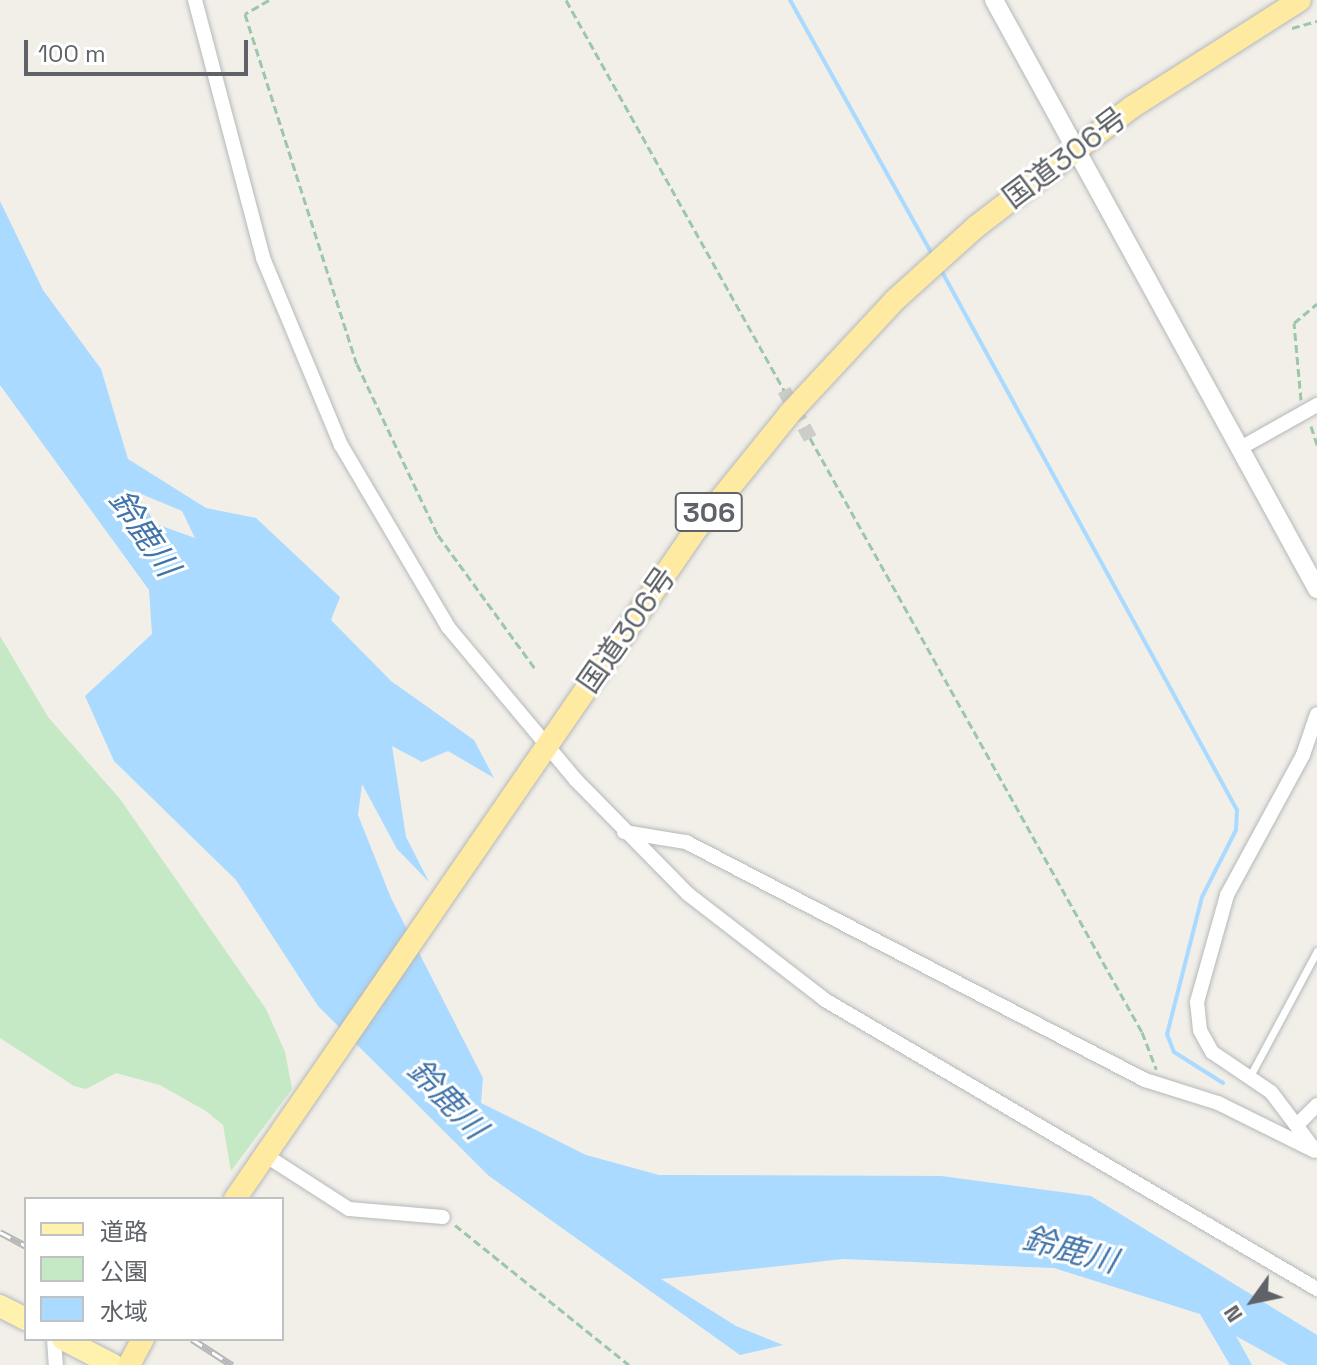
<!DOCTYPE html>
<html>
<head>
<meta charset="utf-8">
<style>
  body { margin:0 }
  #map { position:relative; width:1317px; height:1365px; overflow:hidden; background:#f1efe8; font-family:"Space Grotesk","Noto Sans JP",sans-serif }
  div>[style] { position:absolute }
  .green>* { inset:0; background:#c5e8c5 }
  .water>* { inset:0; background:#aadaff }
  .stream>* { height:4px; margin:-2px; padding:0 2px; transform-origin:2px; border-radius:2px; background:#aadaff }
  .minor-tunnel>* { height:14px; margin-top:-7px; transform-origin:0; background:repeating-linear-gradient(90deg,#ccccc8 0 14px,transparent 0 21px) }
  .path>* { height:3px; margin-top:-1.5px; transform-origin:0; background:repeating-linear-gradient(90deg,#9cc7a9 0 8px,transparent 0 12px) }
  .roads { filter:drop-shadow(0 0 2px #b5b8bc) drop-shadow(0 0 2px #b5b8bc) }
  .service>* { height:7px; margin:-3.5px; padding:0 3.5px; transform-origin:3.5px; border-radius:3.5px; background:#fff }
  .minor>* { height:14px; margin:-7px; padding:0 7px; transform-origin:7px; border-radius:7px; background:#fff }
  .tertiary>* { height:18px; margin:-9px; padding:0 9px; transform-origin:9px; border-radius:9px; background:#fff }
  .primary>* { height:22px; margin:-11px; padding:0 11px; transform-origin:11px; border-radius:11px; background:#fff2af }
  .trunk>* { height:22px; margin:-11px; padding:0 11px; transform-origin:11px; border-radius:11px; background:#feeaa1 }
  .rail>* { height:7px; margin-top:-3.5px; transform-origin:0; background:repeating-linear-gradient(90deg,#fff 0 12px,#b6b7b8 0 24px); box-sizing:border-box; border-block:2px solid #b6b7b8 }
  span { translate:-50% -50%; white-space:nowrap; text-align:center; line-height:1.15; -webkit-text-stroke:6px #fff; paint-order:stroke }
  .shield-label span { padding:2px 6px; background:#fff; border:2px solid; border-radius:6px; -webkit-text-stroke-width:0 }
  .shield-label { font-size:28px; color:#5f6368; font-weight:700 }
  .street-label { font-size:30px; color:#5f6368 }
  .water-label { font-size:32px; color:#4174aa; font-style:italic }
  .legend { position:absolute; left:24px; top:1197px; width:260px; height:144px; box-sizing:border-box; background:#fff; border:2px solid #bfc1c3; margin:0; padding:10px 14px; list-style:none; font-size:24px; color:#5f6368 }
  .legend li { display:flex; align-items:center; gap:16px; height:40px }
  .legend b { width:40px; border:2px solid #bfc1c3 }
  .north { position:absolute; left:1213px; top:1261px; width:80px; height:80px; -webkit-text-stroke:6px #fff; paint-order:stroke; rotate:237deg; font-size:22px; font-weight:700; line-height:32px; text-align:center; color:#5f6368 }
  .north::after { content:''; display:block; margin:auto; width:28px; height:36px; background:#5f6368; clip-path:polygon(50% 0,100% 100%,50% 72%,0 100%) }
  .scale { position:absolute; left:24px; top:40px; width:224px; height:36px; box-sizing:border-box; border:4px solid #5f6368; border-top:0; padding-left:10px; font-size:24px; line-height:28px; white-space:nowrap; color:#5f6368; -webkit-text-stroke:6px #fff; paint-order:stroke }
</style>
</head>
<body>
<div id="map">
  <div class="green">
    <div style="clip-path:polygon(0 636px,48px 717px,120px 799px,266px 1009px,285px 1052px,292px 1089px,231px 1171px,223px 1125px,206px 1111px,160px 1085px,116px 1073px,86px 1089px,74px 1086px,0 1038px)"></div>
  </div>
  <div class="water">
    <div style="clip-path:polygon(evenodd,0 201px,43px 290px,101px 369px,128px 459px,206px 508px,256px 518px,340px 597px,331px 620px,391px 681px,474px 740px,494px 778px,448px 751px,422px 762px,392px 746px,406px 837px,429px 882px,397px 849px,362px 784px,358px 815px,391px 898px,483px 1078px,481px 1103px,586px 1155px,659px 1175px,941px 1176px,1091px 1196px,1317px 1335px,1317px 1365px,1288px 1365px,1236px 1336px,1252px 1365px,1230px 1365px,1200px 1314px,1054px 1268px,843px 1259px,661px 1279px,736px 1326px,783px 1345px,740px 1355px,489px 1176px,318px 1006px,236px 880px,114px 761px,85px 696px,152px 634px,149px 590px,0 385px,0 201px,134px 491px,182px 511px,195px 538px,156px 524px,134px 491px)"></div>
  </div>
  <div class="stream">
    <div style="left:790px;top:0;width:293px;rotate:60.8deg"></div>
    <div style="left:941px;top:270px;width:616px;rotate:61.27deg"></div>
    <div style="left:1237px;top:810px;width:20px;rotate:93deg"></div>
    <div style="left:1236px;top:830px;width:75px;rotate:116.9deg"></div>
    <div style="left:1202px;top:897px;width:141px;rotate:104.3deg"></div>
    <div style="left:1167px;top:1034px;width:19px;rotate:69deg"></div>
    <div style="left:1174px;top:1052px;width:58px;rotate:32.3deg"></div>
  </div>
  <div class="minor-tunnel">
    <div style="left:784px;top:390px;width:55px;rotate:61.6deg"></div>
  </div>
  <div class="path">
    <div style="left:269px;top:0;width:28px;rotate:150deg"></div>
    <div style="left:245px;top:14px;width:367px;rotate:72.3deg"></div>
    <div style="left:357px;top:364px;width:189px;rotate:64.7deg"></div>
    <div style="left:438px;top:535px;width:167px;rotate:54deg"></div>
    <div style="left:566px;top:0;width:447px;rotate:60.8deg"></div>
    <div style="left:1292px;top:28px;width:26px;rotate:-16deg"></div>
    <div style="left:1301px;top:400px;width:77px;rotate:-95.2deg"></div>
    <div style="left:1294px;top:323px;width:30px;rotate:-40deg"></div>
    <div style="left:1311px;top:426px;width:20px;rotate:72deg"></div>
    <div style="left:810px;top:438px;width:680px;rotate:60.8deg"></div>
    <div style="left:1142px;top:1032px;width:40px;rotate:69deg"></div>
    <div style="left:455px;top:1225px;width:223px;rotate:38.8deg"></div>
  </div>
  <div class="roads">
    <div class="service">
      <div style="left:1250px;top:1076px;width:142px;rotate:-61.8deg"></div>
    </div>
    <div class="minor">
      <div style="left:195px;top:0;width:267px;rotate:75.2deg"></div>
      <div style="left:263px;top:258px;width:203px;rotate:67.4deg"></div>
      <div style="left:341px;top:445px;width:211px;rotate:59.5deg"></div>
      <div style="left:448px;top:627px;width:198px;rotate:50.1deg"></div>
      <div style="left:575px;top:779px;width:161px;rotate:45.5deg"></div>
      <div style="left:688px;top:894px;width:173px;rotate:37.7deg"></div>
      <div style="left:825px;top:1000px;width:571px;rotate:30.43deg"></div>
      <div style="left:1244px;top:446px;width:84px;rotate:-29.3deg"></div>
      <div style="left:624px;top:832px;width:63px;rotate:9.2deg"></div>
      <div style="left:686px;top:842px;width:517px;rotate:27.41deg"></div>
      <div style="left:1145px;top:1080px;width:77px;rotate:17.5deg"></div>
      <div style="left:1218px;top:1103px;width:108px;rotate:26.3deg"></div>
      <div style="left:1298px;top:1124px;width:27px;rotate:-45deg"></div>
      <div style="left:1314px;top:1149px;width:71px;rotate:-127deg"></div>
      <div style="left:1271px;top:1092px;width:71px;rotate:-145.9deg"></div>
      <div style="left:1212px;top:1052px;width:25px;rotate:-119deg"></div>
      <div style="left:1200px;top:1030px;width:28px;rotate:-96deg"></div>
      <div style="left:1197px;top:1002px;width:111px;rotate:-74.3deg"></div>
      <div style="left:1227px;top:895px;width:159px;rotate:-61.5deg"></div>
      <div style="left:1303px;top:755px;width:43px;rotate:-71.1deg"></div>
      <div style="left:265px;top:1155px;width:100px;rotate:32.7deg"></div>
      <div style="left:349px;top:1209px;width:94px;rotate:4.9deg"></div>
      <div style="left:54px;top:1339px;width:26px;rotate:86deg"></div>
    </div>
    <div class="tertiary">
      <div style="left:994px;top:0;width:672px;rotate:61.26deg"></div>
    </div>
    <div class="primary">
      <div style="left:0;top:1306px;width:29px;rotate:27deg"></div>
      <div style="left:63px;top:1339px;width:56px;rotate:27.5deg"></div>
    </div>
    <div class="trunk">
      <div style="left:235px;top:1199px;width:815px;rotate:-55.45deg"></div>
      <div style="left:697px;top:528px;width:148px;rotate:-51deg"></div>
      <div style="left:790px;top:413px;width:154px;rotate:-47.1deg"></div>
      <div style="left:895px;top:300px;width:110px;rotate:-42.1deg"></div>
      <div style="left:977px;top:226px;width:195px;rotate:-37.5deg"></div>
      <div style="left:1132px;top:107px;width:199px;rotate:-32.5deg"></div>
      <div style="left:129px;top:1365px;width:30px;rotate:-62deg"></div>
    </div>
  </div>
  <div class="rail">
    <div style="left:0;top:1232px;width:30px;rotate:28deg"></div>
    <div style="left:192px;top:1339px;width:48px;rotate:33deg"></div>
  </div>
  <div class="shield-label">
    <span style="left:709px;top:512px">306</span>
  </div>
  <div class="street-label">
    <span style="left:1065px;top:158px;rotate:-37deg">国道306号</span>
    <span style="left:627px;top:630px;rotate:-55deg">国道306号</span>
  </div>
  <div class="water-label">
    <span style="left:144px;top:533px;rotate:56deg">鈴鹿川</span>
    <span style="left:447px;top:1099px;rotate:46deg">鈴鹿川</span>
    <span style="left:1070px;top:1250px;rotate:15deg">鈴鹿川</span>
  </div>
  <ul class="legend">
  <li><b style="height:10px;background:#fff2af"></b>道路</li>
  <li><b style="height:22px;background:#c5e8c5"></b>公園</li>
  <li><b style="height:22px;background:#aadaff"></b>水域</li>
  </ul>
  <div class="north">N</div>
  <div class="scale">100 m</div>
</div>
</body>
</html>
